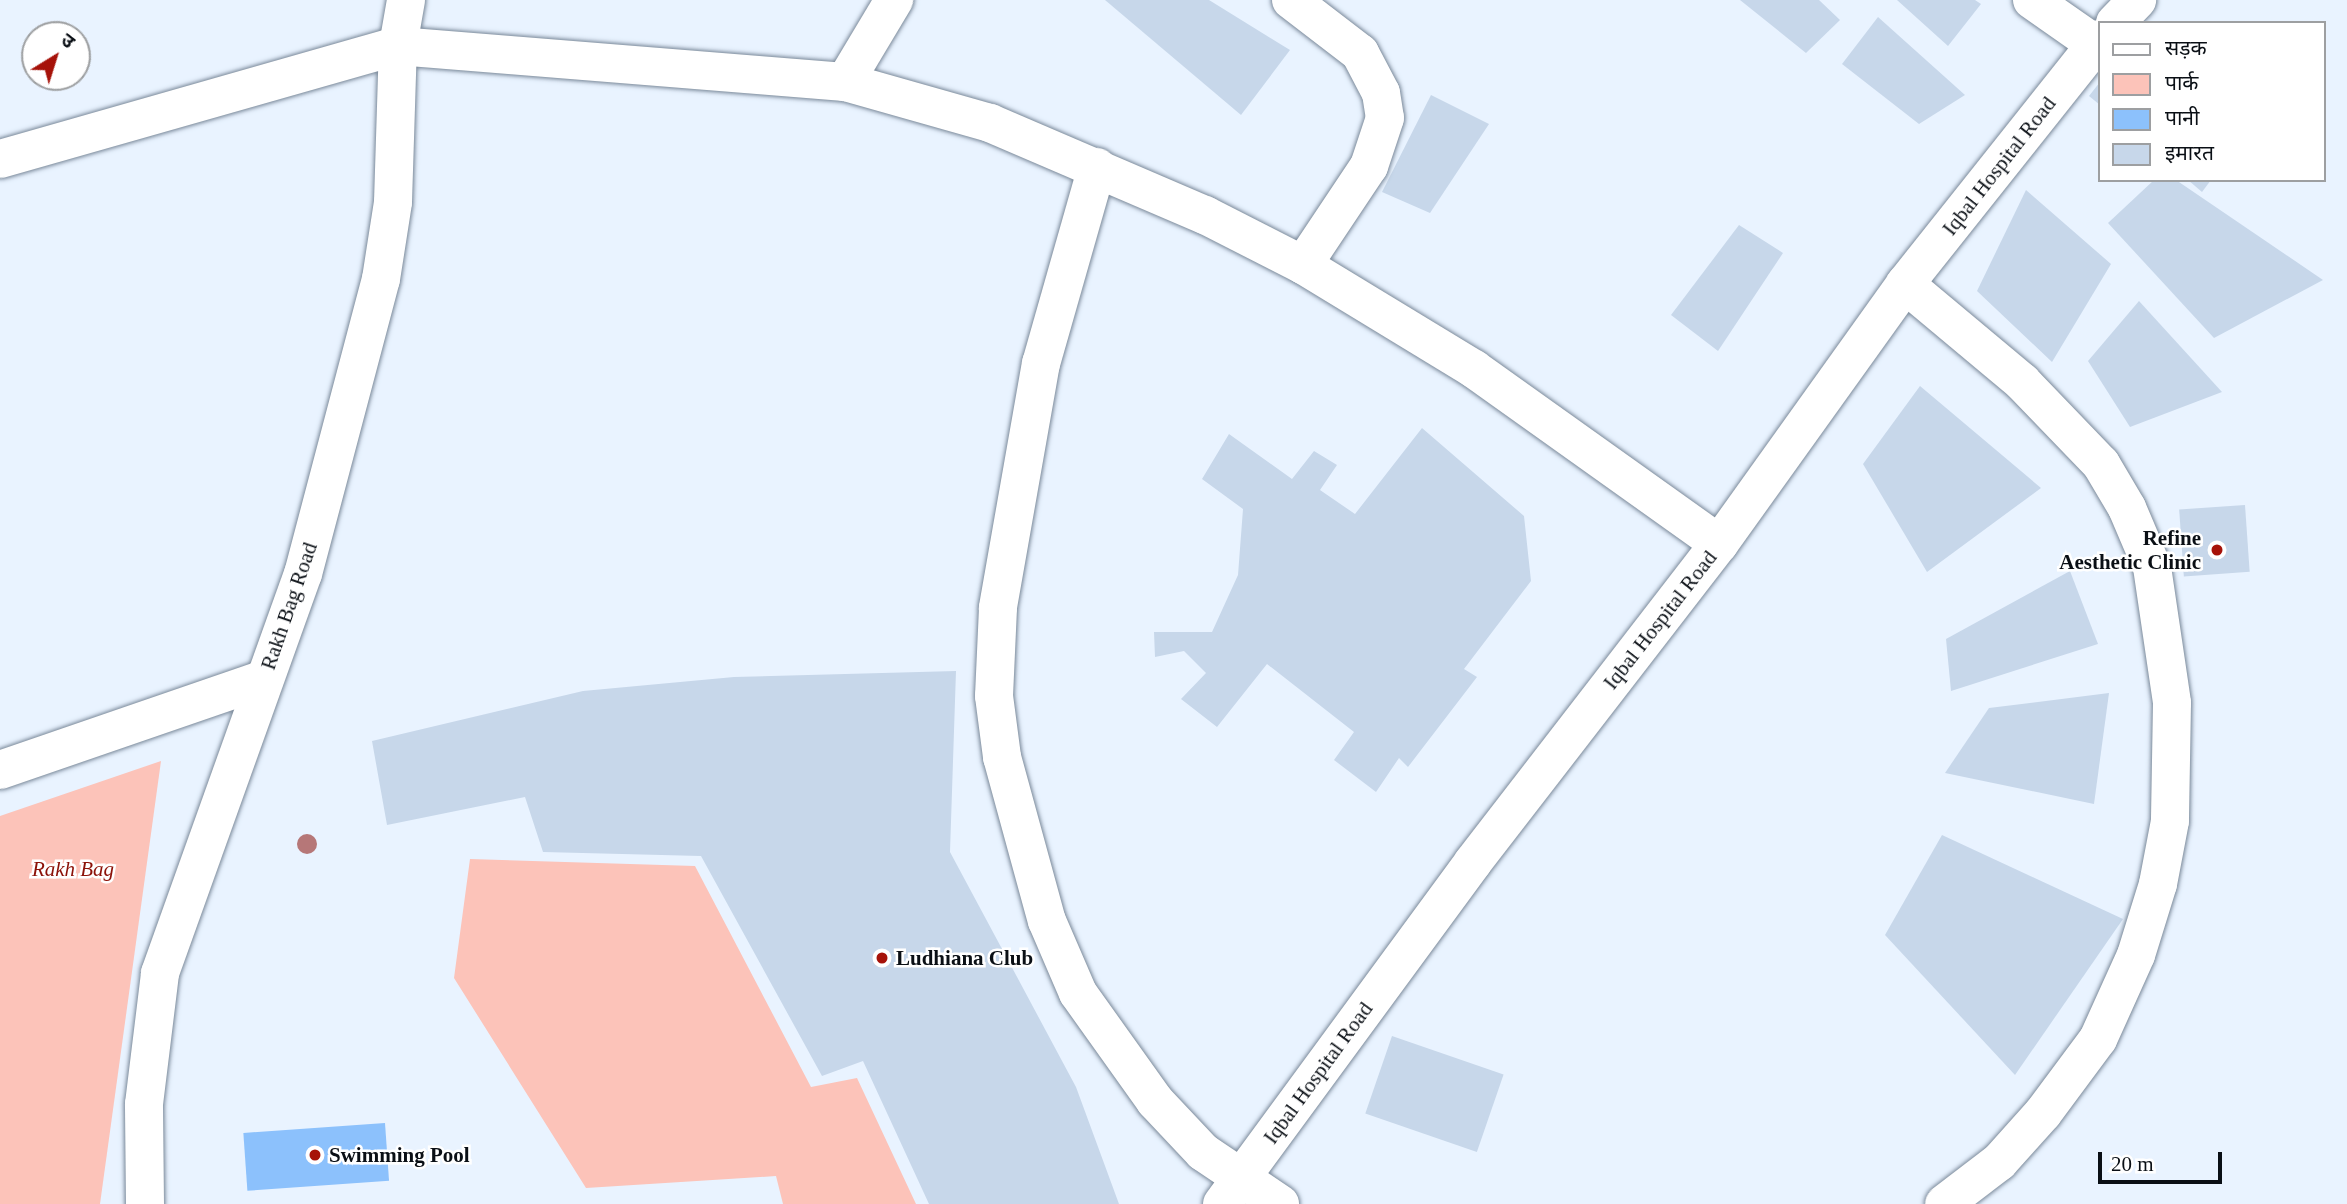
<!DOCTYPE html>
<html>
<head>
<meta charset="utf-8">
<style>
  body { margin:0 }
  #map { position:relative; width:2347px; height:1204px; overflow:hidden; background:#e9f3ff; font-family:"Times New Roman","Noto Sans Devanagari",serif }
  div>[style] { position:absolute }
  .green>* { inset:0; background:#fcc3b9 }
  .water>* { inset:0; background:#8cc1fc; transform-origin:0 0 }
  .building>* { inset:0; background:#c7d7ea; transform-origin:0 0 }
  .roads { filter:drop-shadow(0 0 2px #7a899a) drop-shadow(0 0 2px #7a899a) }
  .minor>* { height:38px; margin:-19px; padding:0 19px; transform-origin:19px; border-radius:19px; background:#fff }
  .trees>* { width:20px; height:20px; margin:-10px; border-radius:50%; background:#b67778 }
  .dots>* { width:19px; height:19px; translate:-50% -50%; box-sizing:border-box; border:4px solid #fff; border-radius:50% }
  span { translate:-50% -50%; white-space:nowrap; text-align:center; line-height:1.15; -webkit-text-stroke:5px #fff; paint-order:stroke }
  .street-label { font-size:21px; color:#0a0f15 }
  .poi-label { font-size:21px; color:#0a0f15; font-weight:700 }
  .right { translate:-100% -50%; text-align:right }
  .left { translate:0 -50%; text-align:left }
  .park-label { font-size:21px; color:#8c1209; font-style:italic }
  .legend { position:absolute; left:2098px; top:21px; width:228px; height:161px; box-sizing:border-box; background:#fff; border:2px solid #9d9fa1; margin:0; padding:9px 12px; list-style:none; font-size:21px; color:#0a0f15 }
  .legend li { display:flex; align-items:center; gap:14px; height:35px }
  .legend b { width:35px; border:2px solid #9d9fa1 }
  .north { position:absolute; left:21px; top:21px; width:70px; height:70px; box-sizing:border-box; background:#fff; border:2px solid #9d9fa1; border-radius:50%; rotate:38deg; font-size:19px; font-weight:700; line-height:28px; text-align:center; color:#0a0f15 }
  .north::after { content:''; display:block; margin:auto; width:24px; height:32px; background:#a61209; clip-path:polygon(50% 0,100% 100%,50% 72%,0 100%) }
  .scale { position:absolute; left:2098px; top:1152px; width:124px; height:32px; box-sizing:border-box; border:4px solid #0a0f15; border-top:0; padding-left:9px; font-size:21px; line-height:24px; white-space:nowrap; color:#0a0f15; -webkit-text-stroke:5px #fff; paint-order:stroke }
</style>
</head>
<body>
<div id="map">
  <div class="green">
    <div style="clip-path:polygon(161px 761px,100px 1204px,0 1204px,0 816px)"></div>
    <div style="clip-path:polygon(470px 859px,695px 866px,811px 1087px,857px 1078px,916px 1204px,783px 1204px,776px 1176px,586px 1188px,454px 978px)"></div>
  </div>
  <div class="water">
    <div style="left:385px;top:1123px;width:58px;height:142px;rotate:86deg"></div>
  </div>
  <div class="building">
    <div style="clip-path:polygon(1105px 0,1209px 0,1290px 50px,1241px 115px)"></div>
    <div style="clip-path:polygon(1740px 0,1819px 0,1840px 20px,1806px 53px)"></div>
    <div style="clip-path:polygon(1897px 0,1975px 0,1981px 4px,1948px 46px)"></div>
    <div style="clip-path:polygon(1878px 17px,1965px 95px,1919px 124px,1842px 64px)"></div>
    <div style="clip-path:polygon(2100px 82px,2100px 105px,2089px 96px)"></div>
    <div style="clip-path:polygon(1431px 95px,1489px 124px,1430px 213px,1382px 192px)"></div>
    <div style="clip-path:polygon(2154px 180px,2176px 180px,2323px 280px,2214px 338px,2108px 223px)"></div>
    <div style="clip-path:polygon(2188px 180px,2211px 180px,2202px 192px)"></div>
    <div style="clip-path:polygon(2026px 190px,2111px 264px,2052px 362px,1977px 291px)"></div>
    <div style="clip-path:polygon(1739px 225px,1783px 253px,1718px 351px,1671px 315px)"></div>
    <div style="clip-path:polygon(2139px 301px,2222px 392px,2130px 427px,2088px 361px)"></div>
    <div style="clip-path:polygon(1920px 386px,2041px 488px,1927px 572px,1863px 464px)"></div>
    <div style="clip-path:polygon(1422px 428px,1524px 516px,1531px 581px,1464px 669px,1477px 677px,1408px 767px,1399px 758px,1376px 792px,1334px 760px,1354px 732px,1267px 664px,1217px 727px,1181px 699px,1206px 673px,1184px 651px,1155px 657px,1154px 632px,1212px 632px,1238px 575px,1243px 509px,1202px 479px,1229px 434px,1292px 479px,1314px 451px,1337px 465px,1320px 490px,1355px 514px)"></div>
    <div style="left:2245px;top:505px;width:67px;height:66px;rotate:86deg"></div>
    <div style="clip-path:polygon(2070px 571px,2098px 644px,1951px 691px,1946px 639px)"></div>
    <div style="clip-path:polygon(956px 671px,950px 852px,1076px 1087px,1119px 1204px,929px 1204px,863px 1061px,822px 1076px,701px 856px,543px 852px,525px 797px,387px 825px,372px 741px,583px 691px,734px 677px)"></div>
    <div style="clip-path:polygon(2109px 693px,2094px 804px,1945px 773px,1989px 708px)"></div>
    <div style="clip-path:polygon(1942px 835px,2123px 919px,2015px 1075px,1885px 935px)"></div>
    <div style="left:1392px;top:1036px;width:118px;height:82px;rotate:19deg"></div>
  </div>
  <div class="roads">
    <div class="minor">
      <div style="left:1291px;top:0;width:87px;rotate:37.5deg"></div>
      <div style="left:1360px;top:53px;width:45px;rotate:62.3deg"></div>
      <div style="left:1381px;top:93px;width:25px;rotate:81deg"></div>
      <div style="left:1385px;top:118px;width:51px;rotate:108.4deg"></div>
      <div style="left:1369px;top:166px;width:119px;rotate:123.7deg"></div>
      <div style="left:2032px;top:0;width:77px;rotate:34.9deg"></div>
      <div style="left:2115px;top:23px;width:32px;rotate:-46deg"></div>
      <div style="left:845px;top:82px;width:96px;rotate:-59.1deg"></div>
      <div style="left:0;top:159px;width:414px;rotate:-15.9deg"></div>
      <div style="left:398px;top:46px;width:448px;rotate:4.6deg"></div>
      <div style="left:845px;top:82px;width:151px;rotate:15.8deg"></div>
      <div style="left:990px;top:123px;width:234px;rotate:23.2deg"></div>
      <div style="left:1205px;top:215px;width:110px;rotate:27deg"></div>
      <div style="left:1303px;top:265px;width:200px;rotate:31.3deg"></div>
      <div style="left:1474px;top:369px;width:301px;rotate:35.5deg"></div>
      <div style="left:1097px;top:167px;width:204px;rotate:105.9deg"></div>
      <div style="left:1041px;top:363px;width:249px;rotate:100deg"></div>
      <div style="left:998px;top:608px;width:88px;rotate:92.6deg"></div>
      <div style="left:994px;top:696px;width:62px;rotate:82.5deg"></div>
      <div style="left:1002px;top:757px;width:170px;rotate:74.7deg"></div>
      <div style="left:1047px;top:921px;width:78px;rotate:66.7deg"></div>
      <div style="left:1078px;top:993px;width:133px;rotate:54.5deg"></div>
      <div style="left:1155px;top:1101px;width:70px;rotate:46.7deg"></div>
      <div style="left:1203px;top:1152px;width:93px;rotate:34deg"></div>
      <div style="left:1905px;top:284px;width:153px;rotate:39.9deg"></div>
      <div style="left:2022px;top:382px;width:114px;rotate:46.1deg"></div>
      <div style="left:2101px;top:464px;width:51px;rotate:59.4deg"></div>
      <div style="left:2127px;top:508px;width:64px;rotate:67deg"></div>
      <div style="left:2152px;top:567px;width:137px;rotate:81.6deg"></div>
      <div style="left:2172px;top:703px;width:118px;rotate:91deg"></div>
      <div style="left:2170px;top:821px;width:64px;rotate:100.8deg"></div>
      <div style="left:2158px;top:884px;width:74px;rotate:107.2deg"></div>
      <div style="left:2136px;top:955px;width:92px;rotate:114.3deg"></div>
      <div style="left:2098px;top:1039px;width:92px;rotate:126.6deg"></div>
      <div style="left:2043px;top:1113px;width:66px;rotate:131.9deg"></div>
      <div style="left:1999px;top:1162px;width:69px;rotate:142.6deg"></div>
      <div style="left:0;top:770px;width:279px;rotate:-19deg"></div>
      <div style="left:145px;top:1204px;width:100px;rotate:-90.6deg"></div>
      <div style="left:144px;top:1104px;width:132px;rotate:-83deg"></div>
      <div style="left:160px;top:973px;width:424px;rotate:-70.3deg"></div>
      <div style="left:303px;top:574px;width:305px;rotate:-75.2deg"></div>
      <div style="left:381px;top:279px;width:78px;rotate:-81.1deg"></div>
      <div style="left:393px;top:202px;width:156px;rotate:-88.2deg"></div>
      <div style="left:398px;top:46px;width:47px;rotate:-80.1deg"></div>
      <div style="left:1222px;top:1204px;width:424px;rotate:-53.7deg"></div>
      <div style="left:1473px;top:862px;width:402px;rotate:-52.3deg"></div>
      <div style="left:1719px;top:544px;width:320px;rotate:-54.4deg"></div>
      <div style="left:1905px;top:284px;width:313px;rotate:-51.5deg"></div>
    </div>
  </div>
  <div class="trees">
    <div style="left:307px;top:844px"></div>
  </div>
  <div class="dots">
    <div style="left:2217px;top:550px;background:#a61209"></div>
    <div style="left:882px;top:958px;background:#a61209"></div>
    <div style="left:315px;top:1155px;background:#a61209"></div>
  </div>
  <div class="street-label">
    <span style="left:1999px;top:166px;rotate:-52deg">Iqbal Hospital Road</span>
    <span style="left:289px;top:606px;rotate:-71deg">Rakh Bag Road</span>
    <span style="left:1660px;top:620px;rotate:-52deg">Iqbal Hospital Road</span>
    <span style="left:1318px;top:1073px;rotate:-54deg">Iqbal Hospital Road</span>
  </div>
  <div class="poi-label">
    <span class="right" style="left:2201px;top:550px">Refine<br>Aesthetic Clinic</span>
    <span class="left" style="left:896px;top:958px">Ludhiana Club</span>
    <span class="left" style="left:329px;top:1155px">Swimming Pool</span>
  </div>
  <div class="park-label">
    <span style="left:73px;top:869px">Rakh Bag</span>
  </div>
  <ul class="legend">
  <li><b style="height:9px;background:#fff"></b>सड़क</li>
  <li><b style="height:19px;background:#fcc3b9"></b>पार्क</li>
  <li><b style="height:19px;background:#8cc1fc"></b>पानी</li>
  <li><b style="height:19px;background:#c7d7ea"></b>इमारत</li>
  </ul>
  <div class="north">उ</div>
  <div class="scale">20 m</div>
</div>
</body>
</html>
